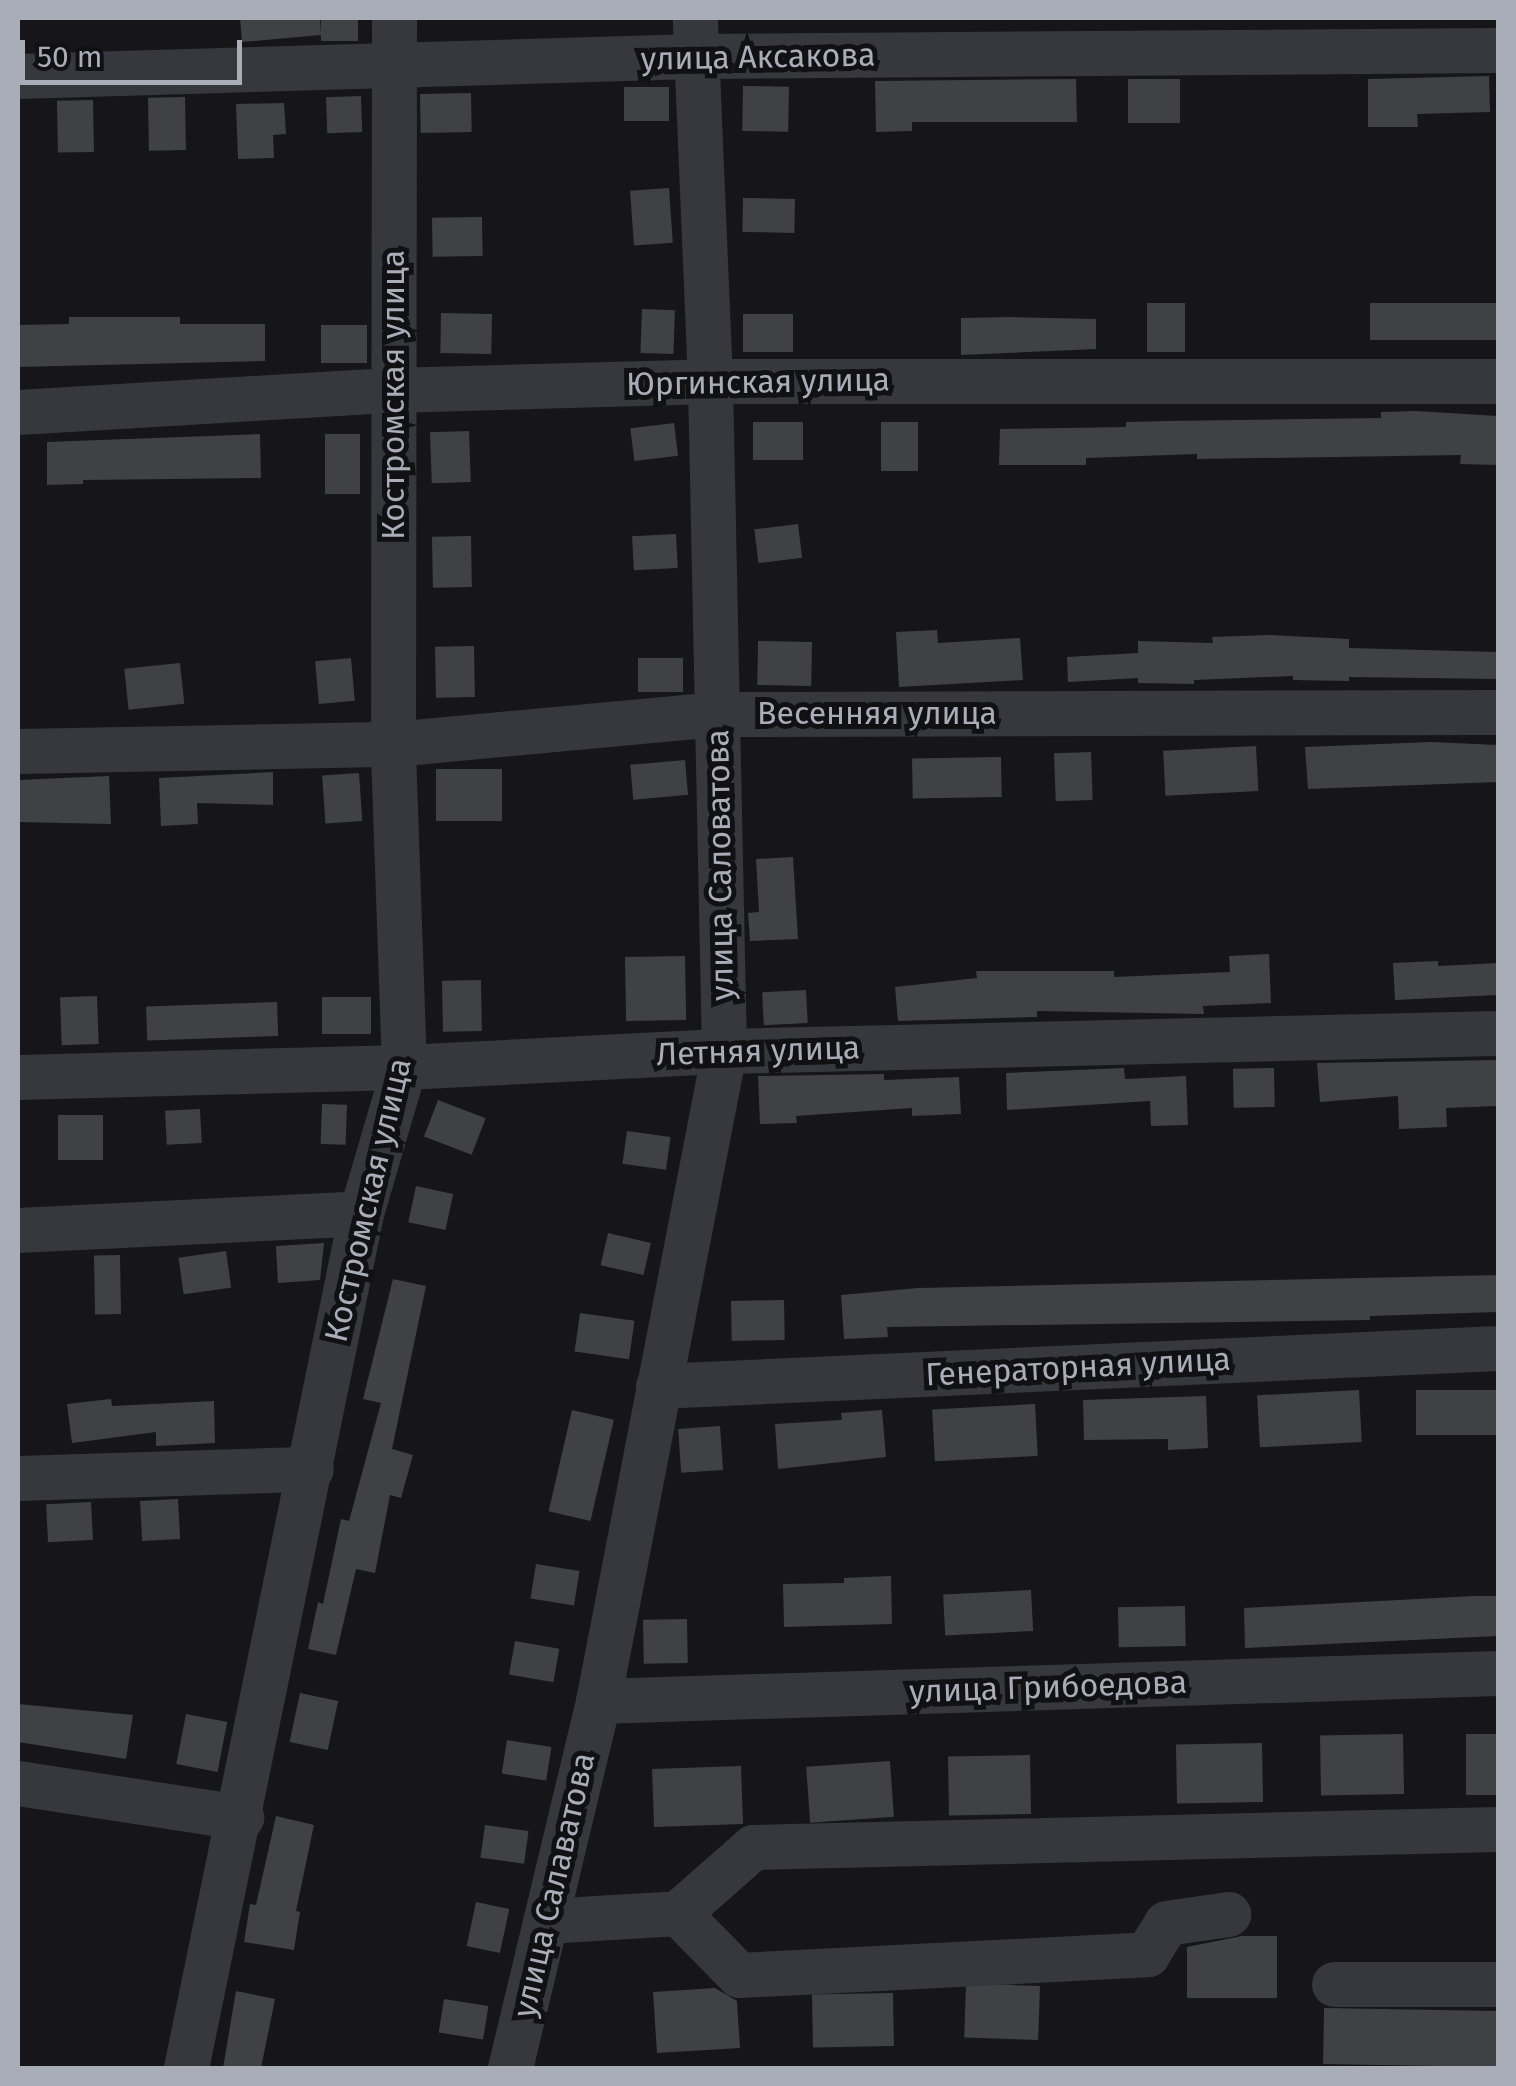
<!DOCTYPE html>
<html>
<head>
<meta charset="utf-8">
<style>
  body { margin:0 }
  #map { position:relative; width:1516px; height:2086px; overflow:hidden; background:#161618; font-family:"Fira Sans",sans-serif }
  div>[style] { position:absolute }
  .building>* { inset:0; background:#404145; transform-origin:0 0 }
  .minor>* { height:45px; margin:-22.5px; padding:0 22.5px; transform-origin:22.5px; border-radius:22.5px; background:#37383d }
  span { translate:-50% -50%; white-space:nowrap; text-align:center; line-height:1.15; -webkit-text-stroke:10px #111113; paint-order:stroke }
  .street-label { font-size:32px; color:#a8adb8 }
  .frame { position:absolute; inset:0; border:20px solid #a8adb8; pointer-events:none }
  .scale { position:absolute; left:20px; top:40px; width:222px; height:45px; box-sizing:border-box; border:5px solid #a8adb8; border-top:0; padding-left:12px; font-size:30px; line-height:35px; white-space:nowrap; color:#a8adb8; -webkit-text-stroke:8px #111113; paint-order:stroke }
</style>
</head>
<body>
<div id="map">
  <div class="building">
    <div style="clip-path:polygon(240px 18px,320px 18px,321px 35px,242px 42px)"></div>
    <div style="left:321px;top:18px;width:37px;height:23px"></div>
    <div style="clip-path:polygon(1489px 76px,1490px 112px,1417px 114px,1418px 127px,1368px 127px,1368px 79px)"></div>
    <div style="clip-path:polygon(1076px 79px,1077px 122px,912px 122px,912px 131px,876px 132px,875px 81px)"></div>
    <div style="left:1128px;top:79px;width:52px;height:44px"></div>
    <div style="left:743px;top:86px;width:46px;height:45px;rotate:1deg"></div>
    <div style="left:624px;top:87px;width:45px;height:34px"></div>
    <div style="left:471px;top:93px;width:39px;height:51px;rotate:89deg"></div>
    <div style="left:361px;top:96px;width:36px;height:35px;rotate:88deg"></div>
    <div style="left:185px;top:97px;width:53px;height:37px;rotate:89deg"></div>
    <div style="left:93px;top:100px;width:52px;height:36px;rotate:89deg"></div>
    <div style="clip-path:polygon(284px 103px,286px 134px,273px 135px,274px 158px,238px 159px,236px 104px)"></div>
    <div style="left:669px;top:188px;width:55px;height:39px;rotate:86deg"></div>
    <div style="left:743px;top:198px;width:52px;height:34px;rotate:1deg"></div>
    <div style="left:482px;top:217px;width:39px;height:50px;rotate:89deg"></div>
    <div style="left:1147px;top:303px;width:38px;height:49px"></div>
    <div style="left:1498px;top:303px;width:37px;height:128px;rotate:90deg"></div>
    <div style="left:642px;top:309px;width:33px;height:44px;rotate:2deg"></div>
    <div style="left:441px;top:313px;width:51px;height:40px;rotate:1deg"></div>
    <div style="left:743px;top:314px;width:50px;height:38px"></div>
    <div style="clip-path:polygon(69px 317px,180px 317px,180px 324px,265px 324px,265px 361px,18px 367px,18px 325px,69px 324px)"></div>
    <div style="clip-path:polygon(1010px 317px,1096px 319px,1096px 349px,961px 355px,961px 318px)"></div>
    <div style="left:367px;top:325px;width:38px;height:46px;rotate:90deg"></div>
    <div style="clip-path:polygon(1415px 411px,1498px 416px,1498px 465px,1460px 464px,1461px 455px,1197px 459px,1197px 454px,1086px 458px,1086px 465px,999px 465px,1000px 429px,1126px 427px,1126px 422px,1168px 421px,1381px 418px,1381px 412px)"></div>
    <div style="left:803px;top:422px;width:38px;height:50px;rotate:90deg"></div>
    <div style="left:881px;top:422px;width:37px;height:49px"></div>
    <div style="left:674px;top:423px;width:33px;height:44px;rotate:83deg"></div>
    <div style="left:469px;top:431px;width:51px;height:39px;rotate:88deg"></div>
    <div style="clip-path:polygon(260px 434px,261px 478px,83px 480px,83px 484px,47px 485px,47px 442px)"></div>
    <div style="left:325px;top:434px;width:35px;height:60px"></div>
    <div style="left:798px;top:524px;width:34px;height:44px;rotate:83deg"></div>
    <div style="left:676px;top:534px;width:34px;height:44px;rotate:87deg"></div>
    <div style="left:471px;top:536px;width:51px;height:39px;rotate:89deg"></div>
    <div style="clip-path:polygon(937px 630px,938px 643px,1020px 638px,1023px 680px,899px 687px,896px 632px)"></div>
    <div style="clip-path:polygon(1268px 635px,1349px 639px,1349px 648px,1498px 652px,1498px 679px,1349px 677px,1349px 681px,1293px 680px,1293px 676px,1194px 680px,1194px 684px,1138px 683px,1138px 678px,1068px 682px,1067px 657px,1138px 653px,1138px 641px,1213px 643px,1212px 637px)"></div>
    <div style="left:758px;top:641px;width:54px;height:44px;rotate:1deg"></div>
    <div style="left:474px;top:646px;width:51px;height:39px;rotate:89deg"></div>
    <div style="left:351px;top:658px;width:43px;height:36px;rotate:85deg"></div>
    <div style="left:638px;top:658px;width:45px;height:34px"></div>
    <div style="left:180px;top:663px;width:41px;height:56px;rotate:84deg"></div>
    <div style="clip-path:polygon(1431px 742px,1498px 745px,1498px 782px,1308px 789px,1305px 747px)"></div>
    <div style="left:1256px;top:746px;width:45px;height:93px;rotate:87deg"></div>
    <div style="left:1091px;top:752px;width:48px;height:37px;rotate:88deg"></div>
    <div style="left:1001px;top:757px;width:40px;height:89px;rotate:89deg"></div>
    <div style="left:685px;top:760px;width:35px;height:55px;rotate:85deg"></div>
    <div style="left:502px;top:769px;width:52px;height:66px;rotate:90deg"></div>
    <div style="clip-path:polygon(273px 772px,273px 805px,197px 803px,198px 824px,161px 826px,159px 778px)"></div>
    <div style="left:359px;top:773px;width:48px;height:37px;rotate:86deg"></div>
    <div style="clip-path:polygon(109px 776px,111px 824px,18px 822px,18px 780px)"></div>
    <div style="clip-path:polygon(793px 857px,798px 939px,750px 941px,748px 913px,759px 912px,756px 859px)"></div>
    <div style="clip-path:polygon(1269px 954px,1271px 1003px,1203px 1006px,1204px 1014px,1037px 1011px,1037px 1017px,898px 1021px,895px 987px,977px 978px,976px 971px,1114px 971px,1114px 977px,1230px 972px,1229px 956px)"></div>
    <div style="left:685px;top:956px;width:64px;height:60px;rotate:89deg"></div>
    <div style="clip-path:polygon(1438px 961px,1438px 966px,1498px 963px,1498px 995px,1395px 1000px,1393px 963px)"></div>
    <div style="left:481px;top:980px;width:51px;height:39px;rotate:89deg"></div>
    <div style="left:806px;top:990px;width:33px;height:44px;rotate:87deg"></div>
    <div style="left:97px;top:996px;width:48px;height:37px;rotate:88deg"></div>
    <div style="left:322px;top:997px;width:49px;height:37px"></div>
    <div style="left:277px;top:1002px;width:34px;height:131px;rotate:88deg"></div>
    <div style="clip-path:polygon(1498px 1060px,1498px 1106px,1446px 1108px,1447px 1127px,1399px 1129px,1398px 1096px,1320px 1102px,1317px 1063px)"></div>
    <div style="clip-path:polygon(1124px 1068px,1125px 1079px,1186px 1076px,1188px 1125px,1151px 1126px,1150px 1101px,1007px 1110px,1006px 1073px)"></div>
    <div style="left:1274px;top:1068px;width:39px;height:41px;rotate:89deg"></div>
    <div style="clip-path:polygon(884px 1074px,884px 1080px,959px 1077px,961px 1114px,912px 1116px,912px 1108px,796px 1116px,797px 1123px,760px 1124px,758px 1076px)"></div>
    <div style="left:438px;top:1100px;width:51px;height:39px;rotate:21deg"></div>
    <div style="left:322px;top:1104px;width:25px;height:40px;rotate:2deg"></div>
    <div style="left:200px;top:1109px;width:34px;height:35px;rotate:87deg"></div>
    <div style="left:58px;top:1115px;width:45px;height:45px"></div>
    <div style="left:627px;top:1131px;width:44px;height:33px;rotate:8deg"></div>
    <div style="left:416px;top:1186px;width:38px;height:37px;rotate:12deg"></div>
    <div style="left:608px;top:1233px;width:44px;height:33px;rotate:13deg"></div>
    <div style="clip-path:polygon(324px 1243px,320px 1280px,278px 1283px,276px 1246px)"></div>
    <div style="left:226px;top:1251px;width:37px;height:48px;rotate:82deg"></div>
    <div style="left:120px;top:1255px;width:59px;height:26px;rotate:89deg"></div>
    <div style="clip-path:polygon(1498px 1275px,1498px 1312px,1370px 1316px,1370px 1320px,887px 1327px,888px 1337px,844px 1339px,841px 1295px,918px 1288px)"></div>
    <div style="clip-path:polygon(393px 1279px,426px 1286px,392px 1449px,413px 1455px,401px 1498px,390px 1495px,375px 1573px,356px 1569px,336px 1655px,308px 1649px,318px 1602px,323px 1604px,341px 1519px,349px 1521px,381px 1403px,363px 1399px)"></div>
    <div style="left:784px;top:1300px;width:40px;height:53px;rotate:89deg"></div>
    <div style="left:580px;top:1313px;width:55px;height:39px;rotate:8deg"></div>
    <div style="left:1359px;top:1390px;width:52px;height:102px;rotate:87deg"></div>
    <div style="left:1416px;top:1390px;width:82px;height:45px"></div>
    <div style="clip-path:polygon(1206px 1396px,1208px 1448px,1168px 1450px,1168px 1439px,1084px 1440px,1083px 1400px)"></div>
    <div style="clip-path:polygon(111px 1399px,112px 1406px,214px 1401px,215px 1443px,156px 1446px,156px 1432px,72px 1443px,67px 1404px)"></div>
    <div style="left:1035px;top:1404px;width:52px;height:103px;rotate:87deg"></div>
    <div style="left:572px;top:1410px;width:43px;height:104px;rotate:13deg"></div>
    <div style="clip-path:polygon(882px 1410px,886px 1457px,778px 1469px,775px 1424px,842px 1420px,841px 1413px)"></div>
    <div style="left:720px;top:1426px;width:44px;height:42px;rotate:86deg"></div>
    <div style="left:178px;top:1499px;width:40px;height:38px;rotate:87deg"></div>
    <div style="left:91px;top:1502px;width:38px;height:45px;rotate:87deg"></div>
    <div style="left:536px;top:1564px;width:44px;height:35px;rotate:9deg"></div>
    <div style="clip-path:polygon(891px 1576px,892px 1624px,784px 1627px,783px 1584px,844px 1583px,844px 1578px)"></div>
    <div style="left:1031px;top:1590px;width:41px;height:88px;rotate:87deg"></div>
    <div style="clip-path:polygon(1474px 1596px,1498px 1596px,1498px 1636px,1245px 1648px,1244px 1608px)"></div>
    <div style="left:1185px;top:1606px;width:40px;height:67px;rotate:89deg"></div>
    <div style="left:687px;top:1619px;width:44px;height:44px;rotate:89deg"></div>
    <div style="left:515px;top:1641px;width:45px;height:34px;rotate:10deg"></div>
    <div style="left:300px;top:1693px;width:39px;height:50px;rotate:12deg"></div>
    <div style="clip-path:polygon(18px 1704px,133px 1715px,126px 1759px,18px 1742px)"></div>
    <div style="left:186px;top:1714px;width:42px;height:51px;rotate:11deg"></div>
    <div style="left:1403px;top:1734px;width:60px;height:83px;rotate:89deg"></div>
    <div style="left:1498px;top:1734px;width:61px;height:32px;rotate:90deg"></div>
    <div style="left:507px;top:1740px;width:45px;height:34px;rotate:9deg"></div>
    <div style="left:1262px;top:1743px;width:59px;height:86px;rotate:89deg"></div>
    <div style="left:1030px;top:1755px;width:59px;height:82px;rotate:89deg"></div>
    <div style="left:890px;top:1761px;width:56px;height:84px;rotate:86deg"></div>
    <div style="left:741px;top:1766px;width:58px;height:89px;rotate:88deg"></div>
    <div style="clip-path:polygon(276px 1816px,314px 1825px,296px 1911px,300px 1912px,294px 1950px,244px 1942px,250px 1904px,256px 1905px)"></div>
    <div style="left:485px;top:1825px;width:44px;height:33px;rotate:8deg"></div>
    <div style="left:476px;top:1902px;width:34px;height:45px;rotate:12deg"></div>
    <div style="clip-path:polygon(1242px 1936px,1277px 1936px,1277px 1998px,1187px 1998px,1187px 1947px)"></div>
    <div style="left:1040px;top:1986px;width:54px;height:74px;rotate:92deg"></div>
    <div style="clip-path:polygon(715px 1988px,737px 2001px,740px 2048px,657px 2053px,653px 1992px)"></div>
    <div style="clip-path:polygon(236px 1991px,275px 1999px,261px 2068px,223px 2068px)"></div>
    <div style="left:893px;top:1993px;width:53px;height:81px;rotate:89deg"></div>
    <div style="left:444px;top:1999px;width:45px;height:34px;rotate:9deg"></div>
    <div style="left:1324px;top:2008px;width:174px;height:56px;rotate:1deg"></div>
  </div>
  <div class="minor">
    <div style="left:18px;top:76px;width:676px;rotate:-1.69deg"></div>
    <div style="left:694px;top:56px;width:804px;rotate:-0.43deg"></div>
    <div style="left:18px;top:412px;width:375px;rotate:-3.4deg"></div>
    <div style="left:392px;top:390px;width:318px;rotate:-1.6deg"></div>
    <div style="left:710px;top:381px;width:788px"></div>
    <div style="left:18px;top:751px;width:375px;rotate:-1.1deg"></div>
    <div style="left:393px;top:744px;width:324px;rotate:-5.3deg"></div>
    <div style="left:716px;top:714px;width:782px;rotate:-0.15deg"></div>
    <div style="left:18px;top:1077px;width:386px;rotate:-1.5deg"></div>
    <div style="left:404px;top:1067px;width:320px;rotate:-2.9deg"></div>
    <div style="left:724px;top:1051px;width:774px;rotate:-1.33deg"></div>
    <div style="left:18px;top:1230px;width:343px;rotate:-2.8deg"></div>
    <div style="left:658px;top:1386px;width:841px;rotate:-2.59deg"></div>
    <div style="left:18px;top:1478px;width:293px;rotate:-1.8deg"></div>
    <div style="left:598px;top:1701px;width:900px;rotate:-1.78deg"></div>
    <div style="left:18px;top:1783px;width:226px;rotate:8.7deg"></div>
    <div style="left:678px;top:1913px;width:100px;rotate:-41.3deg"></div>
    <div style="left:753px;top:1847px;width:745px;rotate:-1.38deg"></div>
    <div style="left:545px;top:1921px;width:133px;rotate:-3.4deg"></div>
    <div style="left:678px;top:1913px;width:87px;rotate:45.5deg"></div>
    <div style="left:739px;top:1975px;width:409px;rotate:-2.9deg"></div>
    <div style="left:1147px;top:1954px;width:36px;rotate:-58deg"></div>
    <div style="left:1166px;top:1923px;width:63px;rotate:-8.3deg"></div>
    <div style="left:1334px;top:1984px;width:164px"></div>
    <div style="left:186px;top:2068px;width:873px;rotate:-78.43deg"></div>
    <div style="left:361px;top:1213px;width:152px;rotate:-73.6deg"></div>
    <div style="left:404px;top:1067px;width:323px;rotate:-92deg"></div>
    <div style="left:393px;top:744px;width:726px;rotate:-89.92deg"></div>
    <div style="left:510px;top:2068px;width:377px;rotate:-76.5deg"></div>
    <div style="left:598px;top:1701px;width:662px;rotate:-79.03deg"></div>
    <div style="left:724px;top:1051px;width:670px;rotate:-91.2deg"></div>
    <div style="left:710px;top:381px;width:363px;rotate:-92.4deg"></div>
  </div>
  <div class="street-label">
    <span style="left:758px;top:57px;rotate:-1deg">улица Аксакова</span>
    <span style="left:758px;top:382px;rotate:-1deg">Юргинская улица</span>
    <span style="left:393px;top:395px;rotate:-90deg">Костромская улица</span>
    <span style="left:877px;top:713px">Весенняя улица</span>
    <span style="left:720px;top:865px;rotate:-91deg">улица Саловатова</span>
    <span style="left:758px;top:1051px;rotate:-2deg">Летняя улица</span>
    <span style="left:368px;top:1200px;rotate:-77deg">Костромская улица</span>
    <span style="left:1078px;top:1367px;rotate:-3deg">Генераторная улица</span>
    <span style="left:1048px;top:1687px;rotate:-2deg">улица Грибоедова</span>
    <span style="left:554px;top:1885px;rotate:-77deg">улица Салаватова</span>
  </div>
  <div class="frame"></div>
  <div class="scale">50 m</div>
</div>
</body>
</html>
